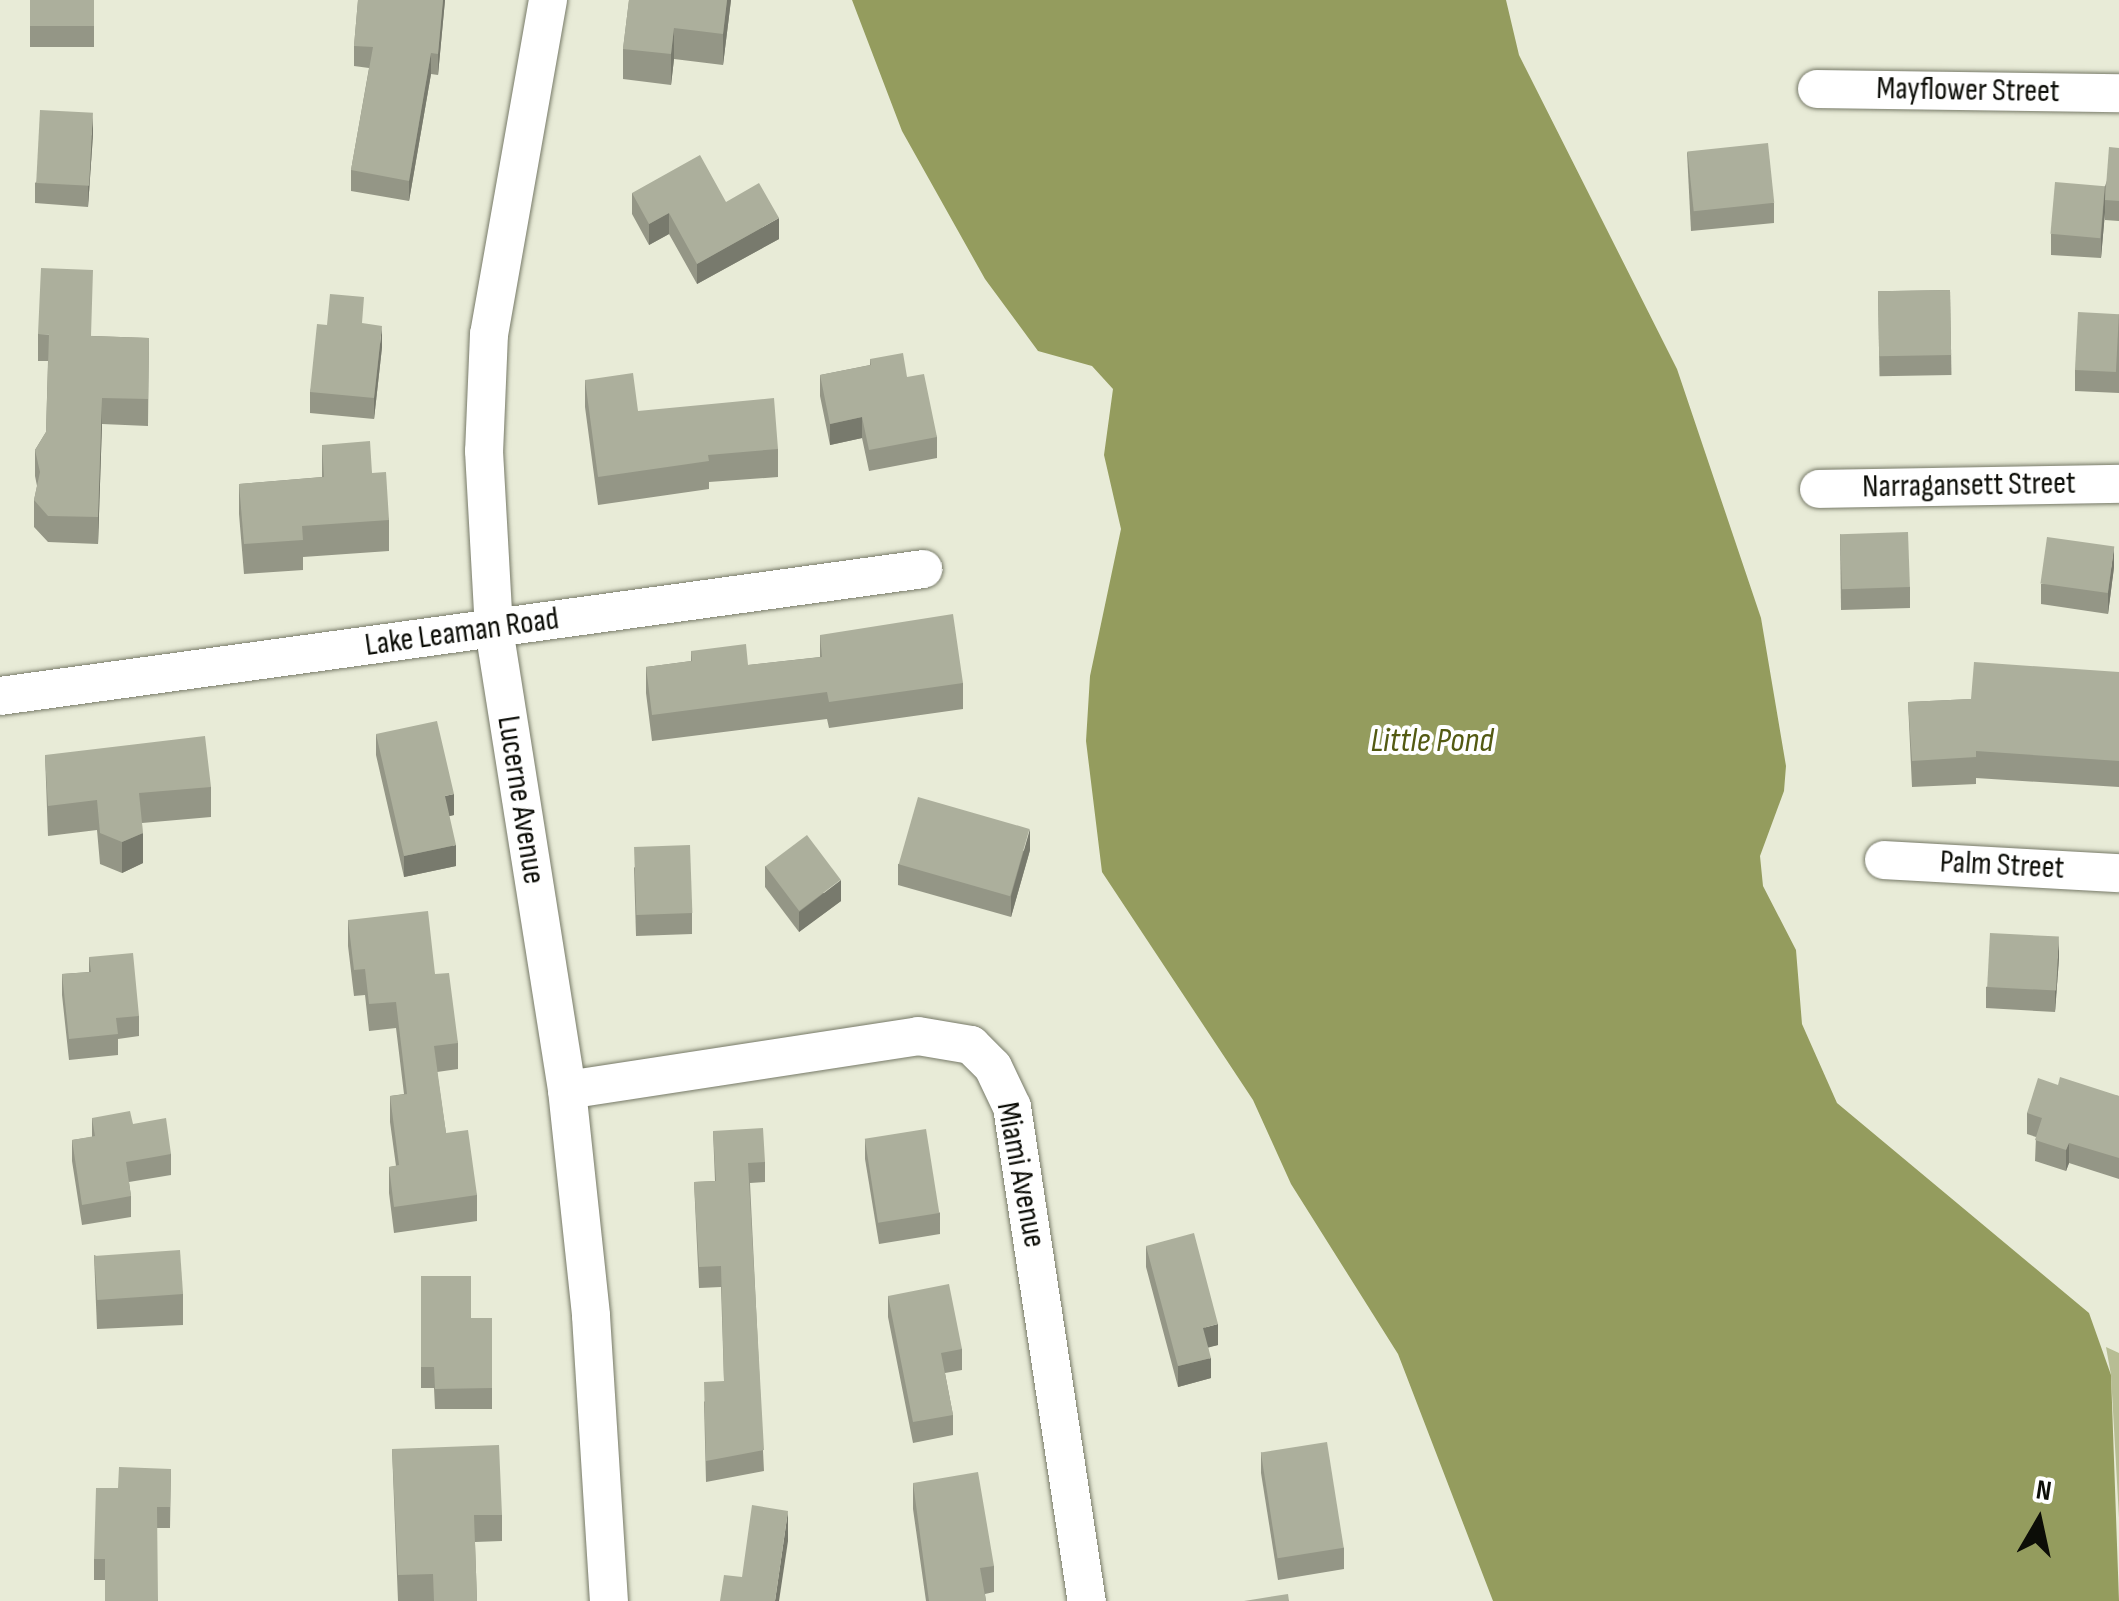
<!DOCTYPE html>
<html>
<head>
<meta charset="utf-8">
<style>
  body { margin:0 }
  #map { position:relative; width:2119px; height:1601px; overflow:hidden; background:#e8ebd7; font-family:"Sofia Sans Condensed",sans-serif }
  div>[style] { position:absolute }
  .green>* { inset:0; background:#b7bd94 }
  .water>* { inset:0; background:#949c5e }
  .roads { filter:drop-shadow(0 0 2px #777a68) drop-shadow(0 0 2px #777a68) }
  .street>* { height:38px; margin:-19px; padding:0 19px; transform-origin:19px; border-radius:19px; background:#fff }
  .wall>* { inset:0; background:#949686; transform-origin:0 0 }
  .shaded-wall>* { inset:0; background:#787a6d }
  .building>* { inset:0; background:#acaf9c; transform-origin:0 0 }
  span { translate:-50% -50%; white-space:nowrap; text-align:center; line-height:1.15; -webkit-text-stroke:8px #fff; paint-order:stroke }
  .street-label { font-size:32px; color:#0c0d07 }
  .water-label { font-size:35px; color:#535a12; font-style:italic }
  .north { position:absolute; left:1989px; top:1471px; width:100px; height:100px; -webkit-text-stroke:8px #fff; paint-order:stroke; rotate:9deg; font-size:28px; font-weight:700; line-height:40px; text-align:center; color:#0c0d07 }
  .north::after { content:''; display:block; margin:auto; width:35px; height:45px; background:#0c0d07; clip-path:polygon(50% 0,100% 100%,50% 72%,0 100%) }
</style>
</head>
<body>
<div id="map">
  <div class="green">
    <div style="clip-path:polygon(2106px 1347px,2119px 1353px,2119px 1518px,2111px 1375px)"></div>
  </div>
  <div class="water">
    <div style="clip-path:polygon(852px 0,1506px 0,1519px 55px,1677px 369px,1761px 618px,1786px 766px,1784px 791px,1760px 856px,1763px 886px,1796px 950px,1802px 1024px,1837px 1103px,2089px 1313px,2111px 1375px,2119px 1601px,1493px 1601px,1398px 1354px,1291px 1184px,1253px 1100px,1102px 872px,1086px 741px,1090px 676px,1121px 529px,1104px 455px,1113px 389px,1092px 366px,1038px 351px,985px 279px,902px 131px)"></div>
  </div>
  <div class="roads">
    <div class="street">
      <div style="left:548px;top:0;width:339px;rotate:100deg"></div>
      <div style="left:489px;top:334px;width:117px;rotate:92.4deg"></div>
      <div style="left:484px;top:451px;width:178px;rotate:86.8deg"></div>
      <div style="left:494px;top:629px;width:467px;rotate:81deg"></div>
      <div style="left:567px;top:1090px;width:227px;rotate:83.9deg"></div>
      <div style="left:591px;top:1316px;width:286px;rotate:86.4deg"></div>
      <div style="left:1817px;top:89px;width:302px;rotate:0.8deg"></div>
      <div style="left:1819px;top:489px;width:300px;rotate:-1deg"></div>
      <div style="left:0;top:696px;width:932px;rotate:-7.83deg"></div>
      <div style="left:1884px;top:860px;width:235px;rotate:3.2deg"></div>
      <div style="left:567px;top:1090px;width:355px;rotate:-8.7deg"></div>
      <div style="left:918px;top:1036px;width:54px;rotate:9.6deg"></div>
      <div style="left:971px;top:1045px;width:31px;rotate:45deg"></div>
      <div style="left:993px;top:1067px;width:44px;rotate:64.6deg"></div>
      <div style="left:1012px;top:1107px;width:500px;rotate:81.4deg"></div>
    </div>
  </div>
  <div class="wall">
    <div style="left:30px;top:0;width:64px;height:47px"></div>
    <div style="clip-path:polygon(358px 0,445px 0,438px 75px,431px 74px,409px 201px,351px 191px,351px 170px,369px 68px,354px 66px,354px 46px)"></div>
    <div style="clip-path:polygon(629px 0,731px 0,723px 65px,674px 59px,671px 85px,623px 79px,623px 49px)"></div>
    <div style="clip-path:polygon(93px 134px,88px 207px,35px 203px,35px 183px)"></div>
    <div style="clip-path:polygon(2119px 148px,2119px 221px,2105px 220px,2105px 212px,2101px 258px,2051px 255px,2051px 234px,2105px 186px)"></div>
    <div style="clip-path:polygon(1687px 152px,1774px 203px,1774px 223px,1691px 231px)"></div>
    <div style="clip-path:polygon(632px 193px,726px 202px,779px 239px,697px 284px,669px 234px,649px 245px,632px 214px)"></div>
    <div style="left:1950px;top:290px;width:85px;height:72px;rotate:89deg"></div>
    <div style="clip-path:polygon(2119px 314px,2119px 393px,2075px 391px,2075px 370px)"></div>
    <div style="clip-path:polygon(364px 324px,382px 347px,374px 419px,310px 413px,310px 392px,327px 325px)"></div>
    <div style="clip-path:polygon(38px 334px,149px 338px,148px 426px,102px 424px,98px 544px,48px 542px,34px 527px,34px 500px,37px 486px,35px 476px,35px 450px,46px 432px,48px 361px,38px 361px)"></div>
    <div style="clip-path:polygon(870px 359px,907px 377px,937px 437px,937px 458px,869px 471px,862px 438px,830px 445px,820px 396px,820px 375px,870px 365px)"></div>
    <div style="clip-path:polygon(585px 380px,638px 411px,778px 449px,778px 477px,709px 482px,709px 489px,598px 505px,585px 407px)"></div>
    <div style="clip-path:polygon(322px 445px,372px 473px,389px 520px,389px 551px,303px 557px,303px 570px,244px 574px,239px 514px,239px 484px,322px 477px)"></div>
    <div style="clip-path:polygon(1840px 534px,1910px 587px,1910px 608px,1841px 610px)"></div>
    <div style="clip-path:polygon(2114px 567px,2108px 614px,2041px 604px,2041px 584px)"></div>
    <div style="clip-path:polygon(820px 635px,963px 683px,963px 709px,829px 728px,827px 719px,652px 741px,646px 693px,646px 667px,691px 661px,691px 651px,748px 665px,820px 657px)"></div>
    <div style="clip-path:polygon(2119px 672px,2119px 787px,1976px 778px,1976px 784px,1912px 787px,1908px 702px,1971px 699px)"></div>
    <div style="clip-path:polygon(376px 734px,454px 815px,449px 816px,456px 866px,404px 877px,376px 755px)"></div>
    <div style="clip-path:polygon(45px 755px,211px 787px,211px 817px,142px 823px,143px 863px,122px 873px,100px 864px,97px 830px,48px 836px)"></div>
    <div style="clip-path:polygon(1030px 850px,1011px 917px,898px 885px,898px 864px)"></div>
    <div style="clip-path:polygon(765px 866px,841px 901px,799px 932px,765px 887px)"></div>
    <div style="clip-path:polygon(634px 867px,692px 913px,692px 934px,636px 936px)"></div>
    <div style="clip-path:polygon(348px 920px,435px 974px,458px 1043px,458px 1069px,437px 1072px,446px 1133px,477px 1195px,477px 1221px,394px 1233px,389px 1193px,389px 1167px,396px 1166px,390px 1122px,390px 1096px,404px 1094px,396px 1028px,369px 1031px,365px 995px,354px 996px,348px 946px)"></div>
    <div style="clip-path:polygon(89px 957px,139px 1016px,139px 1036px,118px 1039px,118px 1055px,69px 1060px,62px 995px,62px 974px,89px 972px)"></div>
    <div style="clip-path:polygon(2059px 958px,2055px 1012px,1986px 1008px,1986px 987px)"></div>
    <div style="clip-path:polygon(2058px 1085px,2119px 1096px,2119px 1179px,2069px 1163px,2066px 1171px,2035px 1161px,2036px 1137px,2027px 1134px,2027px 1113px)"></div>
    <div style="clip-path:polygon(92px 1118px,133px 1124px,171px 1154px,171px 1175px,129px 1182px,131px 1196px,131px 1217px,82px 1225px,72px 1161px,72px 1140px,92px 1137px)"></div>
    <div style="clip-path:polygon(713px 1131px,765px 1162px,765px 1182px,750px 1183px,764px 1471px,706px 1482px,704px 1402px,724px 1381px,721px 1287px,699px 1288px,694px 1182px,715px 1181px)"></div>
    <div style="clip-path:polygon(865px 1139px,940px 1213px,940px 1234px,879px 1244px,865px 1159px)"></div>
    <div style="clip-path:polygon(1146px 1246px,1218px 1345px,1208px 1347px,1211px 1378px,1178px 1387px,1146px 1267px)"></div>
    <div style="clip-path:polygon(94px 1255px,183px 1294px,183px 1325px,97px 1329px)"></div>
    <div style="clip-path:polygon(421px 1276px,471px 1318px,492px 1318px,492px 1409px,435px 1409px,434px 1388px,421px 1388px)"></div>
    <div style="clip-path:polygon(888px 1296px,962px 1349px,962px 1370px,945px 1373px,953px 1415px,953px 1435px,913px 1443px,888px 1317px)"></div>
    <div style="clip-path:polygon(392px 1449px,502px 1515px,502px 1541px,475px 1542px,477px 1601px,398px 1601px)"></div>
    <div style="clip-path:polygon(1261px 1452px,1344px 1548px,1344px 1569px,1278px 1580px,1261px 1473px)"></div>
    <div style="clip-path:polygon(171px 1469px,170px 1528px,157px 1528px,105px 1580px,94px 1580px,94px 1559px)"></div>
    <div style="clip-path:polygon(913px 1483px,994px 1566px,994px 1592px,985px 1594px,986px 1601px,926px 1601px,913px 1509px)"></div>
  </div>
  <div class="shaded-wall">
    <div style="clip-path:polygon(443px 0,445px 0,438px 75px,438px 54px)"></div>
    <div style="clip-path:polygon(727px 0,731px 0,723px 65px,723px 34px)"></div>
    <div style="clip-path:polygon(674px 28px,674px 59px,671px 85px,671px 54px)"></div>
    <div style="clip-path:polygon(431px 53px,431px 74px,409px 201px,409px 181px)"></div>
    <div style="clip-path:polygon(93px 113px,93px 134px,88px 207px,88px 186px)"></div>
    <div style="clip-path:polygon(2105px 186px,2105px 212px,2101px 258px,2101px 238px)"></div>
    <div style="clip-path:polygon(669px 213px,669px 234px,649px 245px,649px 224px)"></div>
    <div style="clip-path:polygon(779px 218px,779px 239px,697px 284px,697px 264px)"></div>
    <div style="clip-path:polygon(382px 326px,382px 347px,374px 419px,374px 398px)"></div>
    <div style="clip-path:polygon(102px 398px,102px 424px,98px 544px,98px 517px)"></div>
    <div style="clip-path:polygon(862px 417px,862px 438px,830px 445px,830px 424px)"></div>
    <div style="clip-path:polygon(2114px 546px,2114px 567px,2108px 614px,2108px 593px)"></div>
    <div style="clip-path:polygon(454px 794px,454px 815px,445px 817px,445px 796px)"></div>
    <div style="clip-path:polygon(1030px 829px,1030px 850px,1011px 917px,1011px 896px)"></div>
    <div style="clip-path:polygon(143px 833px,143px 863px,122px 873px,122px 842px)"></div>
    <div style="clip-path:polygon(456px 845px,456px 866px,404px 877px,404px 856px)"></div>
    <div style="clip-path:polygon(841px 880px,841px 901px,799px 932px,799px 912px)"></div>
    <div style="clip-path:polygon(2059px 937px,2059px 958px,2055px 1012px,2055px 992px)"></div>
    <div style="clip-path:polygon(2069px 1143px,2069px 1163px,2066px 1171px,2066px 1150px)"></div>
    <div style="clip-path:polygon(1218px 1324px,1218px 1345px,1203px 1349px,1203px 1328px)"></div>
    <div style="clip-path:polygon(1211px 1358px,1211px 1378px,1178px 1387px,1178px 1366px)"></div>
    <div style="clip-path:polygon(788px 1511px,788px 1541px,779px 1601px,775px 1601px)"></div>
  </div>
  <div class="building">
    <div style="left:30px;top:0;width:64px;height:26px"></div>
    <div style="clip-path:polygon(358px 0,443px 0,438px 54px,431px 53px,409px 181px,351px 170px,373px 47px,354px 46px)"></div>
    <div style="clip-path:polygon(629px 0,727px 0,723px 34px,674px 28px,671px 54px,623px 49px)"></div>
    <div style="left:40px;top:110px;width:53px;height:73px;rotate:3deg"></div>
    <div style="left:1768px;top:143px;width:60px;height:81px;rotate:84deg"></div>
    <div style="clip-path:polygon(2109px 147px,2119px 148px,2119px 201px,2105px 200px)"></div>
    <div style="clip-path:polygon(700px 155px,726px 202px,759px 183px,779px 218px,697px 264px,669px 213px,649px 224px,632px 193px)"></div>
    <div style="left:2055px;top:182px;width:50px;height:52px;rotate:5deg"></div>
    <div style="clip-path:polygon(41px 268px,93px 270px,91px 336px,149px 338px,148px 399px,102px 398px,98px 517px,48px 516px,34px 500px,40px 472px,35px 450px,46px 432px,49px 334px,38px 334px)"></div>
    <div style="left:1950px;top:290px;width:65px;height:72px;rotate:89deg"></div>
    <div style="clip-path:polygon(330px 294px,364px 297px,362px 323px,382px 326px,374px 398px,310px 392px,317px 324px,327px 325px)"></div>
    <div style="left:2078px;top:312px;width:41px;height:58px;rotate:3deg"></div>
    <div style="clip-path:polygon(903px 353px,907px 377px,924px 374px,937px 437px,869px 450px,862px 417px,830px 424px,820px 375px,871px 365px,870px 359px)"></div>
    <div style="clip-path:polygon(633px 373px,638px 411px,774px 398px,778px 449px,708px 455px,709px 461px,598px 477px,585px 380px)"></div>
    <div style="clip-path:polygon(370px 441px,372px 473px,386px 472px,389px 520px,302px 526px,303px 540px,244px 544px,239px 484px,324px 477px,322px 445px)"></div>
    <div style="left:1908px;top:532px;width:55px;height:68px;rotate:88deg"></div>
    <div style="left:2047px;top:537px;width:68px;height:47px;rotate:8deg"></div>
    <div style="clip-path:polygon(953px 614px,963px 683px,829px 702px,827px 692px,652px 715px,646px 667px,692px 661px,691px 651px,746px 644px,748px 665px,822px 657px,820px 635px)"></div>
    <div style="clip-path:polygon(1974px 662px,2119px 672px,2119px 761px,1976px 751px,1976px 757px,1912px 761px,1908px 702px,1971px 699px)"></div>
    <div style="clip-path:polygon(437px 721px,454px 794px,445px 796px,456px 845px,404px 856px,376px 734px)"></div>
    <div style="clip-path:polygon(205px 736px,211px 787px,139px 793px,143px 833px,122px 842px,100px 833px,97px 800px,48px 806px,45px 755px)"></div>
    <div style="left:918px;top:797px;width:116px;height:70px;rotate:16deg"></div>
    <div style="left:807px;top:835px;width:56px;height:52px;rotate:53deg"></div>
    <div style="left:690px;top:845px;width:68px;height:56px;rotate:88deg"></div>
    <div style="clip-path:polygon(428px 911px,435px 974px,449px 973px,458px 1043px,434px 1046px,446px 1133px,468px 1130px,477px 1195px,394px 1207px,389px 1167px,399px 1165px,390px 1096px,407px 1094px,396px 1002px,369px 1004px,365px 969px,354px 970px,348px 920px)"></div>
    <div style="left:1990px;top:933px;width:69px;height:54px;rotate:3deg"></div>
    <div style="clip-path:polygon(133px 953px,139px 1016px,116px 1018px,118px 1034px,69px 1039px,62px 974px,91px 972px,89px 957px)"></div>
    <div style="clip-path:polygon(2060px 1077px,2119px 1096px,2119px 1158px,2069px 1143px,2066px 1150px,2035px 1140px,2042px 1118px,2027px 1113px,2038px 1078px,2058px 1085px)"></div>
    <div style="clip-path:polygon(130px 1111px,133px 1124px,166px 1118px,171px 1154px,126px 1162px,131px 1196px,82px 1205px,72px 1140px,95px 1136px,92px 1118px)"></div>
    <div style="clip-path:polygon(763px 1128px,765px 1162px,748px 1163px,764px 1450px,706px 1461px,704px 1382px,724px 1381px,721px 1266px,699px 1267px,694px 1182px,716px 1181px,713px 1131px)"></div>
    <div style="left:926px;top:1129px;width:85px;height:62px;rotate:81deg"></div>
    <div style="clip-path:polygon(1194px 1233px,1218px 1324px,1203px 1328px,1211px 1358px,1178px 1366px,1146px 1246px)"></div>
    <div style="left:180px;top:1250px;width:44px;height:86px;rotate:86deg"></div>
    <div style="clip-path:polygon(421px 1276px,471px 1276px,471px 1318px,492px 1318px,492px 1388px,435px 1389px,434px 1367px,421px 1367px)"></div>
    <div style="clip-path:polygon(949px 1284px,962px 1349px,941px 1353px,953px 1415px,913px 1422px,888px 1296px)"></div>
    <div style="left:1327px;top:1442px;width:107px;height:67px;rotate:81deg"></div>
    <div style="clip-path:polygon(499px 1445px,502px 1515px,474px 1515px,477px 1601px,434px 1601px,433px 1574px,398px 1575px,392px 1449px)"></div>
    <div style="clip-path:polygon(119px 1467px,171px 1469px,170px 1507px,157px 1507px,158px 1601px,105px 1601px,105px 1559px,94px 1559px,96px 1488px,118px 1488px)"></div>
    <div style="clip-path:polygon(978px 1472px,994px 1566px,980px 1568px,986px 1601px,929px 1601px,913px 1483px)"></div>
    <div style="clip-path:polygon(752px 1505px,788px 1511px,775px 1601px,720px 1601px,724px 1575px,742px 1577px)"></div>
    <div style="clip-path:polygon(1288px 1594px,1289px 1601px,1244px 1601px)"></div>
  </div>
  <div class="street-label">
    <span style="left:1968px;top:91px;rotate:1deg">Mayflower Street</span>
    <span style="left:1969px;top:486px;rotate:-1deg">Narragansett Street</span>
    <span style="left:462px;top:633px;rotate:-8deg">Lake Leaman Road</span>
    <span style="left:520px;top:800px;rotate:81deg">Lucerne Avenue</span>
    <span style="left:2002px;top:866px;rotate:3deg">Palm Street</span>
    <span style="left:1020px;top:1175px;rotate:79deg">Miami Avenue</span>
  </div>
  <div class="water-label">
    <span style="left:1432px;top:741px">Little Pond</span>
  </div>
  <div class="north">N</div>
</div>
</body>
</html>
